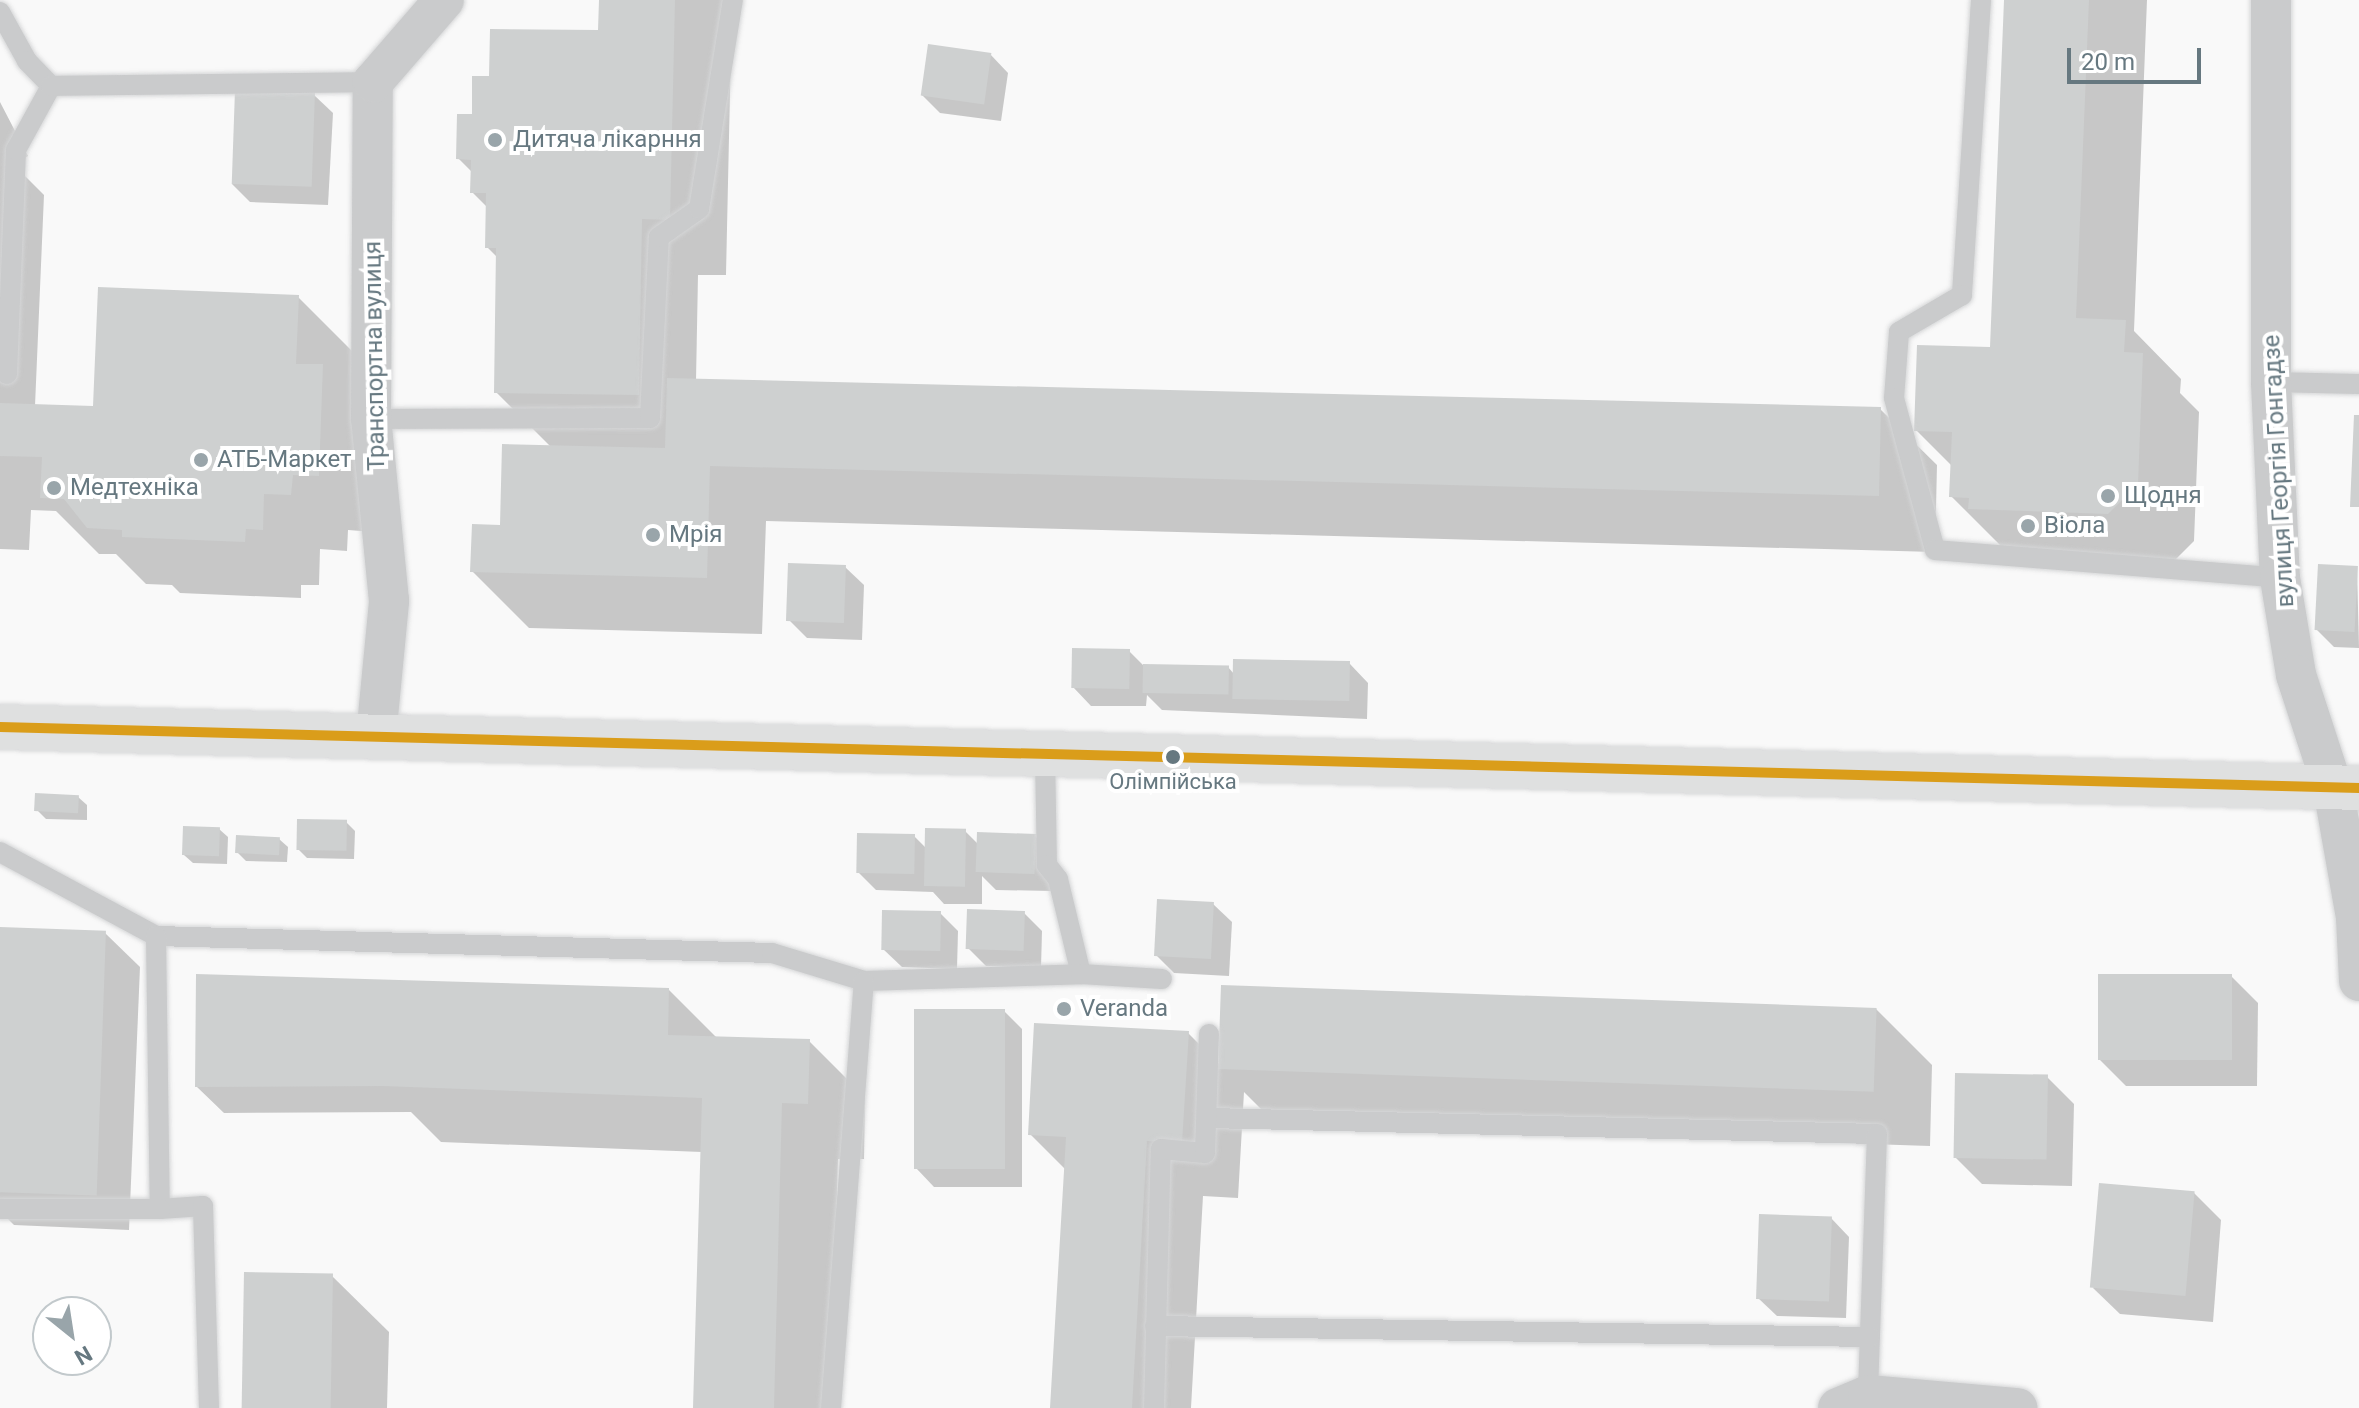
<!DOCTYPE html>
<html>
<head>
<meta charset="utf-8">
<style>
  body { margin:0 }
  #map { position:relative; width:2359px; height:1408px; overflow:hidden; background:#f9f9f9; font-family:Roboto,sans-serif }
  div>[style] { position:absolute }
  .shadow>* { inset:0; background:#0003 }
  .building>* { inset:0; background:#ced0d0; transform-origin:0 0 }
  .roads { filter:drop-shadow(0 0 2px #d5d6d7) drop-shadow(0 0 2px #d5d6d7) }
  .lane>* { height:20px; margin:-10px; padding:0 10px; transform-origin:10px; border-radius:10px; background:#cacbcc }
  .street>* { height:40px; margin:-20px; padding:0 20px; transform-origin:20px; border-radius:20px; background:#cacbcc }
  .secondary>* { height:44px; margin:-22px; padding:0 22px; transform-origin:22px; border-radius:22px; background:#dfe0e0 }
  .bus-1>* { height:10px; margin:-5px; padding:0 5px; transform-origin:5px; border-radius:5px; background:#da9d1a }
  .dots>* { width:22px; height:22px; translate:-50% -50%; box-sizing:border-box; border:4px solid #fff; border-radius:50% }
  span { translate:-50% -50%; white-space:nowrap; text-align:center; line-height:1.15; -webkit-text-stroke:8px #fff; paint-order:stroke }
  .bus-label { font-size:22px; color:#667880 }
  .poi-label { font-size:24px; color:#667880 }
  .left { translate:0 -50%; text-align:left }
  .street-label { font-size:24px; color:#667880 }
  .north { position:absolute; left:32px; top:1296px; width:80px; height:80px; box-sizing:border-box; background:#fff; border:2px solid #c2c9cc; border-radius:50%; rotate:150deg; font-size:22px; font-weight:700; line-height:32px; text-align:center; color:#667880 }
  .north::after { content:''; display:block; margin:auto; width:28px; height:36px; background:#99a5aa; clip-path:polygon(50% 0,100% 100%,50% 72%,0 100%) }
  .scale { position:absolute; left:2067px; top:48px; width:134px; height:36px; box-sizing:border-box; border:4px solid #667880; border-top:0; padding-left:10px; font-size:24px; line-height:28px; white-space:nowrap; color:#667880; -webkit-text-stroke:6px #fff; paint-order:stroke }
</style>
</head>
<body>
<div id="map">
  <div class="shadow">
    <div style="clip-path:polygon(601px 0,732px 0,726px 275px,698px 275px,696px 381px,1880px 409px,1937px 465px,1935px 552px,766px 521px,762px 634px,529px 628px,472px 571px,551px 447px,496px 392px,498px 258px,488px 248px,488px 208px,472px 192px,473px 173px,458px 158px,491px 78px,600px 32px)"></div>
    <div style="clip-path:polygon(2006px 0,2147px 0,2134px 331px,2181px 379px,2180px 393px,2199px 412px,2194px 541px,2165px 570px,2008px 553px,1951px 496px,1952px 466px,1916px 430px,1992px 349px)"></div>
    <div style="clip-path:polygon(990px 54px,1008px 73px,1001px 121px,940px 113px,922px 95px)"></div>
    <div style="clip-path:polygon(314px 95px,333px 113px,328px 205px,250px 202px,232px 184px)"></div>
    <div style="clip-path:polygon(0 102px,28px 156px,13px 164px,44px 195px,35px 406px,95px 408px,298px 297px,355px 354px,374px 532px,348px 530px,347px 551px,320px 549px,319px 585px,301px 585px,301px 598px,180px 593px,172px 585px,146px 584px,116px 554px,99px 554px,56px 511px,31px 510px,29px 550px,0 549px)"></div>
    <div style="clip-path:polygon(845px 567px,864px 585px,862px 640px,807px 638px,789px 620px)"></div>
    <div style="clip-path:polygon(2357px 568px,2359px 648px,2334px 647px,2316px 629px)"></div>
    <div style="clip-path:polygon(1129px 651px,1144px 666px,1228px 667px,1234px 674px,1350px 664px,1368px 683px,1367px 719px,1162px 710px,1147px 695px,1146px 706px,1091px 706px,1073px 687px)"></div>
    <div style="clip-path:polygon(78px 797px,87px 805px,87px 820px,46px 819px,37px 810px)"></div>
    <div style="clip-path:polygon(346px 822px,355px 831px,354px 859px,307px 858px,298px 849px)"></div>
    <div style="clip-path:polygon(219px 829px,228px 837px,227px 864px,193px 863px,184px 855px)"></div>
    <div style="clip-path:polygon(965px 831px,979px 845px,1035px 836px,1053px 854px,1052px 891px,996px 890px,982px 876px,982px 904px,944px 904px,933px 892px,876px 890px,858px 872px,914px 836px,927px 849px)"></div>
    <div style="clip-path:polygon(279px 839px,288px 847px,287px 862px,246px 861px,237px 852px)"></div>
    <div style="clip-path:polygon(1213px 904px,1232px 922px,1229px 976px,1174px 973px,1156px 955px)"></div>
    <div style="clip-path:polygon(940px 913px,958px 931px,957px 969px,902px 967px,883px 949px)"></div>
    <div style="clip-path:polygon(1024px 913px,1042px 931px,1041px 968px,986px 966px,968px 948px)"></div>
    <div style="clip-path:polygon(0 929px,105px 933px,140px 967px,129px 1230px,14px 1225px,0 1211px)"></div>
    <div style="clip-path:polygon(2231px 976px,2258px 1003px,2257px 1086px,2126px 1086px,2100px 1060px)"></div>
    <div style="clip-path:polygon(669px 990px,717px 1038px,809px 1041px,865px 1097px,864px 1159px,838px 1159px,831px 1408px,695px 1408px,702px 1152px,441px 1142px,411px 1112px,224px 1113px,197px 1087px)"></div>
    <div style="clip-path:polygon(1876px 1009px,1932px 1065px,1930px 1146px,1276px 1124px,1244px 1092px,1238px 1198px,1203px 1196px,1191px 1408px,1052px 1408px,1066px 1170px,1030px 1134px,1188px 1033px,1220px 1065px)"></div>
    <div style="clip-path:polygon(1004px 1011px,1022px 1029px,1022px 1187px,934px 1187px,916px 1168px)"></div>
    <div style="clip-path:polygon(2047px 1077px,2074px 1104px,2072px 1186px,1982px 1184px,1955px 1157px)"></div>
    <div style="clip-path:polygon(2194px 1193px,2221px 1220px,2213px 1322px,2120px 1314px,2093px 1288px)"></div>
    <div style="clip-path:polygon(1831px 1218px,1849px 1237px,1846px 1318px,1777px 1316px,1758px 1298px)"></div>
    <div style="clip-path:polygon(332px 1276px,389px 1332px,387px 1408px,243px 1408px)"></div>
  </div>
  <div class="building">
    <div style="clip-path:polygon(599px 0,675px 0,670px 220px,642px 219px,639px 395px,494px 393px,496px 248px,485px 248px,486px 193px,470px 193px,471px 160px,456px 159px,457px 114px,472px 114px,472px 76px,489px 76px,490px 29px,598px 30px)"></div>
    <div style="clip-path:polygon(2004px 0,2089px 0,2076px 318px,2126px 320px,2124px 352px,2143px 353px,2138px 484px,2108px 514px,1968px 509px,1969px 498px,1949px 497px,1952px 432px,1914px 431px,1917px 345px,1990px 347px)"></div>
    <div style="left:928px;top:44px;width:64px;height:52px;rotate:8deg"></div>
    <div style="left:235px;top:90px;width:80px;height:94px;rotate:2deg"></div>
    <div style="clip-path:polygon(98px 287px,299px 295px,296px 364px,323px 364px,319px 476px,293px 475px,291px 495px,264px 494px,263px 530px,246px 529px,245px 542px,122px 537px,122px 530px,87px 528px,64px 499px,40px 498px,42px 457px,0 456px,0 403px,93px 406px)"></div>
    <div style="clip-path:polygon(667px 378px,1881px 407px,1879px 496px,710px 466px,707px 578px,470px 572px,472px 524px,500px 525px,502px 444px,665px 448px)"></div>
    <div style="clip-path:polygon(2354px 415px,2359px 415px,2359px 507px,2350px 507px)"></div>
    <div style="left:788px;top:563px;width:58px;height:58px;rotate:2deg"></div>
    <div style="left:2318px;top:564px;width:40px;height:66px;rotate:3deg"></div>
    <div style="left:1072px;top:648px;width:58px;height:40px;rotate:1deg"></div>
    <div style="left:1233px;top:659px;width:117px;height:40px;rotate:1deg"></div>
    <div style="left:1143px;top:664px;width:86px;height:29px;rotate:1deg"></div>
    <div style="left:35px;top:793px;width:44px;height:18px;rotate:3deg"></div>
    <div style="left:297px;top:819px;width:50px;height:31px;rotate:1deg"></div>
    <div style="left:183px;top:826px;width:37px;height:29px;rotate:2deg"></div>
    <div style="left:925px;top:828px;width:41px;height:58px;rotate:1deg"></div>
    <div style="left:977px;top:832px;width:59px;height:40px;rotate:2deg"></div>
    <div style="left:857px;top:833px;width:58px;height:40px;rotate:1deg"></div>
    <div style="left:236px;top:835px;width:44px;height:18px;rotate:3deg"></div>
    <div style="left:1157px;top:899px;width:57px;height:57px;rotate:3deg"></div>
    <div style="left:967px;top:909px;width:58px;height:40px;rotate:2deg"></div>
    <div style="left:882px;top:910px;width:59px;height:40px;rotate:1deg"></div>
    <div style="left:0;top:927px;width:106px;height:265px;rotate:2deg"></div>
    <div style="clip-path:polygon(196px 974px,669px 988px,668px 1035px,810px 1039px,808px 1104px,782px 1103px,774px 1408px,693px 1408px,702px 1098px,383px 1086px,195px 1087px)"></div>
    <div style="left:2098px;top:974px;width:134px;height:86px"></div>
    <div style="left:1221px;top:985px;width:656px;height:84px;rotate:2deg"></div>
    <div style="left:914px;top:1009px;width:91px;height:160px"></div>
    <div style="clip-path:polygon(1034px 1023px,1189px 1031px,1182px 1143px,1147px 1141px,1132px 1408px,1050px 1408px,1066px 1137px,1028px 1135px)"></div>
    <div style="left:1955px;top:1073px;width:93px;height:85px;rotate:1deg"></div>
    <div style="left:2099px;top:1183px;width:96px;height:105px;rotate:5deg"></div>
    <div style="left:1759px;top:1214px;width:73px;height:85px;rotate:2deg"></div>
    <div style="left:244px;top:1272px;width:89px;height:136px;rotate:1deg"></div>
  </div>
  <div class="roads">
    <div class="lane">
      <div style="left:1981px;top:0;width:296px;rotate:93.7deg"></div>
      <div style="left:1962px;top:295px;width:73px;rotate:149.6deg"></div>
      <div style="left:1899px;top:332px;width:66px;rotate:94.3deg"></div>
      <div style="left:1894px;top:398px;width:157px;rotate:74.9deg"></div>
      <div style="left:1935px;top:550px;width:346px;rotate:4.6deg"></div>
      <div style="left:0;top:12px;width:56px;rotate:61.1deg"></div>
      <div style="left:27px;top:61px;width:35px;rotate:46deg"></div>
      <div style="left:7px;top:374px;width:224px;rotate:-87.7deg"></div>
      <div style="left:16px;top:150px;width:73px;rotate:-61.3deg"></div>
      <div style="left:51px;top:86px;width:322px;rotate:-0.7deg"></div>
      <div style="left:2271px;top:382px;width:88px;rotate:1.3deg"></div>
      <div style="left:371px;top:419px;width:279px;rotate:-0.2deg"></div>
      <div style="left:650px;top:418px;width:181px;rotate:-87.2deg"></div>
      <div style="left:659px;top:237px;width:49px;rotate:-35deg"></div>
      <div style="left:699px;top:209px;width:212px;rotate:-80.8deg"></div>
      <div style="left:1045px;top:754px;width:111px;rotate:89deg"></div>
      <div style="left:1047px;top:865px;width:18px;rotate:52deg"></div>
      <div style="left:1058px;top:879px;width:98px;rotate:76.4deg"></div>
      <div style="left:0;top:852px;width:177px;rotate:28.3deg"></div>
      <div style="left:156px;top:936px;width:616px;rotate:1.58deg"></div>
      <div style="left:772px;top:953px;width:96px;rotate:16.9deg"></div>
      <div style="left:864px;top:981px;width:217px;rotate:-1.8deg"></div>
      <div style="left:1081px;top:974px;width:81px;rotate:3.5deg"></div>
      <div style="left:156px;top:936px;width:273px;rotate:89.2deg"></div>
      <div style="left:160px;top:1209px;width:43px;rotate:-4deg"></div>
      <div style="left:203px;top:1206px;width:202px;rotate:88.3deg"></div>
      <div style="left:1208px;top:1118px;width:669px;rotate:1.37deg"></div>
      <div style="left:1877px;top:1134px;width:261px;rotate:92deg"></div>
      <div style="left:0;top:1209px;width:160px"></div>
      <div style="left:1155px;top:1326px;width:715px;rotate:0.88deg"></div>
      <div style="left:831px;top:1408px;width:428px;rotate:-85.6deg"></div>
      <div style="left:1154px;top:1408px;width:259px;rotate:-88.5deg"></div>
      <div style="left:1161px;top:1149px;width:44px;rotate:5.2deg"></div>
      <div style="left:1205px;top:1153px;width:119px;rotate:-88.1deg"></div>
    </div>
    <div class="street">
      <div style="left:2271px;top:0;width:382px;rotate:90deg"></div>
      <div style="left:2271px;top:382px;width:196px;rotate:87.4deg"></div>
      <div style="left:2280px;top:578px;width:98px;rotate:80.6deg"></div>
      <div style="left:2296px;top:675px;width:119px;rotate:71.9deg"></div>
      <div style="left:2333px;top:788px;width:131px;rotate:79.9deg"></div>
      <div style="left:2356px;top:917px;width:64px;rotate:87.3deg"></div>
      <div style="left:376px;top:737px;width:137px;rotate:-84.5deg"></div>
      <div style="left:389px;top:601px;width:183px;rotate:-95.6deg"></div>
      <div style="left:371px;top:419px;width:337px;rotate:-89.7deg"></div>
      <div style="left:373px;top:82px;width:108px;rotate:-49.1deg"></div>
      <div style="left:1838px;top:1408px;width:33px;rotate:-23deg"></div>
      <div style="left:1868px;top:1395px;width:150px;rotate:5deg"></div>
    </div>
    <div class="secondary">
      <div style="left:0;top:727px;width:2360px;rotate:1.48deg"></div>
    </div>
  </div>
  <div class="bus-1">
    <div style="left:0;top:727px;width:2360px;rotate:1.48deg"></div>
  </div>
  <div class="dots">
    <div style="left:495px;top:140px;background:#99a5aa"></div>
    <div style="left:201px;top:460px;background:#99a5aa"></div>
    <div style="left:54px;top:488px;background:#99a5aa"></div>
    <div style="left:2108px;top:496px;background:#99a5aa"></div>
    <div style="left:2028px;top:526px;background:#99a5aa"></div>
    <div style="left:653px;top:535px;background:#99a5aa"></div>
    <div style="left:1173px;top:757px;background:#667880"></div>
    <div style="left:1064px;top:1009px;background:#99a5aa"></div>
  </div>
  <div class="bus-label">
    <span style="left:1173px;top:782px">Олiмпiйська</span>
  </div>
  <div class="poi-label">
    <span class="left" style="left:513px;top:140px">Дитяча лікарння</span>
    <span class="left" style="left:217px;top:460px">АТБ-Маркет</span>
    <span class="left" style="left:70px;top:488px">Медтехнiка</span>
    <span class="left" style="left:2124px;top:496px">Щодня</span>
    <span class="left" style="left:2044px;top:526px">Віола</span>
    <span class="left" style="left:669px;top:535px">Мрія</span>
    <span class="left" style="left:1080px;top:1009px">Veranda</span>
  </div>
  <div class="street-label">
    <span style="left:375px;top:356px;rotate:-91deg">Транспортна вулиця</span>
    <span style="left:2279px;top:471px;rotate:-93deg">вулиця Георгія Гонгадзе</span>
  </div>
  <div class="north">N</div>
  <div class="scale">20 m</div>
</div>
</body>
</html>
